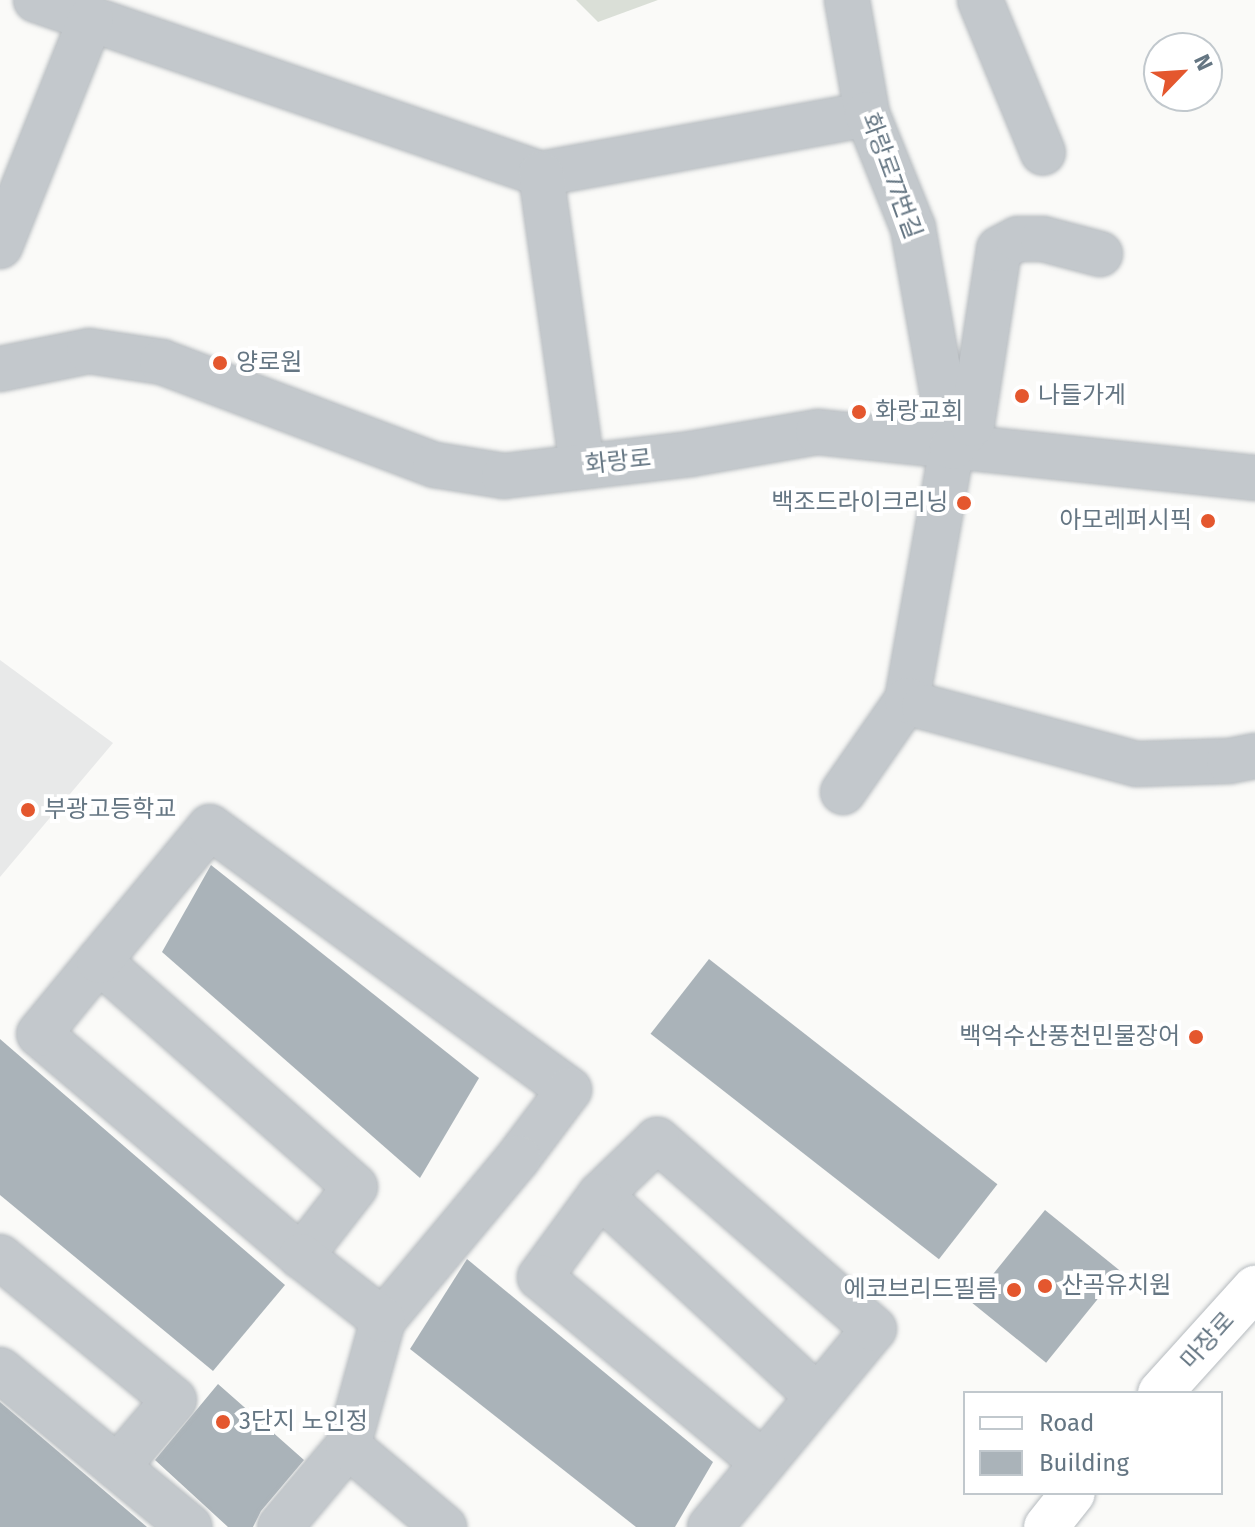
<!DOCTYPE html>
<html>
<head>
<meta charset="utf-8">
<style>
  body { margin:0 }
  #map { position:relative; width:1255px; height:1527px; overflow:hidden; background:#fafaf8; font-family:"Fira Sans","Noto Sans KR",sans-serif }
  div>[style] { position:absolute }
  .built>* { inset:0; background:#e8e9e9 }
  .green>* { inset:0; background:#dadfd7 }
  .building>* { inset:0; background:#aab3b9; transform-origin:0 0 }
  .roads { filter:drop-shadow(0 0 2px #b5babe) drop-shadow(0 0 2px #b5babe) }
  .minor>* { height:44px; margin:-22px; padding:0 22px; transform-origin:22px; border-radius:22px; background:#c3c8cc }
  .major>* { height:44px; margin:-22px; padding:0 22px; transform-origin:22px; border-radius:22px; background:#fff }
  .dots>* { width:22px; height:22px; translate:-50% -50%; box-sizing:border-box; border:4px solid #fff; border-radius:50% }
  span { translate:-50% -50%; white-space:nowrap; text-align:center; line-height:1.15; -webkit-text-stroke:8px #fff; paint-order:stroke }
  .street-label { font-size:24px; color:#657683 }
  .poi-label { font-size:24px; color:#657683 }
  .left { translate:0 -50%; text-align:left }
  .right { translate:-100% -50%; text-align:right }
  .legend { position:absolute; left:963px; top:1391px; width:260px; height:104px; box-sizing:border-box; background:#fff; border:2px solid #c1c8cd; margin:0; padding:10px 14px; list-style:none; font-size:24px; color:#657683 }
  .legend li { display:flex; align-items:center; gap:16px; height:40px }
  .legend b { width:40px; border:2px solid #c1c8cd }
  .north { position:absolute; left:1143px; top:32px; width:80px; height:80px; box-sizing:border-box; background:#fff; border:2px solid #c1c8cd; border-radius:50%; rotate:65deg; font-size:22px; font-weight:700; line-height:32px; text-align:center; color:#657683 }
  .north::after { content:''; display:block; margin:auto; width:28px; height:36px; background:#e4572e; clip-path:polygon(50% 0,100% 100%,50% 72%,0 100%) }
</style>
</head>
<body>
<div id="map">
  <div class="built">
    <div style="clip-path:polygon(0 660px,113px 743px,0 877px)"></div>
  </div>
  <div class="green">
    <div style="clip-path:polygon(576px 0,658px 0,598px 22px)"></div>
  </div>
  <div class="building">
    <div style="clip-path:polygon(211px 865px,479px 1078px,420px 1178px,162px 952px)"></div>
    <div style="left:709px;top:959px;width:366px;height:95px;rotate:38deg"></div>
    <div style="clip-path:polygon(0 1039px,285px 1285px,213px 1371px,0 1195px)"></div>
    <div style="left:1045px;top:1210px;width:97px;height:118px;rotate:39deg"></div>
    <div style="clip-path:polygon(467px 1259px,713px 1462px,675px 1527px,636px 1527px,410px 1349px)"></div>
    <div style="clip-path:polygon(218px 1384px,304px 1460px,261px 1511px,253px 1527px,228px 1527px,155px 1460px)"></div>
    <div style="clip-path:polygon(0 1402px,20px 1419px,147px 1527px,0 1527px)"></div>
  </div>
  <div class="roads">
    <div class="minor">
      <div style="left:36px;top:0;width:534px;rotate:19.01deg"></div>
      <div style="left:541px;top:174px;width:331px;rotate:-10.4deg"></div>
      <div style="left:847px;top:0;width:116px;rotate:80deg"></div>
      <div style="left:867px;top:114px;width:123px;rotate:68deg"></div>
      <div style="left:913px;top:228px;width:222px;rotate:79.9deg"></div>
      <div style="left:980px;top:0;width:165px;rotate:67.6deg"></div>
      <div style="left:541px;top:174px;width:295px;rotate:82deg"></div>
      <div style="left:0;top:246px;width:245px;rotate:-68.2deg"></div>
      <div style="left:0;top:369px;width:91px;rotate:-11.4deg"></div>
      <div style="left:89px;top:351px;width:74px;rotate:8.6deg"></div>
      <div style="left:162px;top:362px;width:292px;rotate:20.7deg"></div>
      <div style="left:435px;top:465px;width:70px;rotate:9.1deg"></div>
      <div style="left:504px;top:476px;width:187px;rotate:-6.7deg"></div>
      <div style="left:690px;top:454px;width:130px;rotate:-9.8deg"></div>
      <div style="left:818px;top:432px;width:439px;rotate:6deg"></div>
      <div style="left:907px;top:700px;width:257px;rotate:-79.9deg"></div>
      <div style="left:952px;top:447px;width:30px;rotate:-49deg"></div>
      <div style="left:972px;top:424px;width:177px;rotate:-81.2deg"></div>
      <div style="left:999px;top:249px;width:21px;rotate:-28deg"></div>
      <div style="left:1018px;top:239px;width:25px"></div>
      <div style="left:1043px;top:239px;width:59px;rotate:14.7deg"></div>
      <div style="left:843px;top:792px;width:112px;rotate:-55.2deg"></div>
      <div style="left:907px;top:700px;width:18px;rotate:22deg"></div>
      <div style="left:924px;top:707px;width:220px;rotate:15deg"></div>
      <div style="left:1137px;top:764px;width:92px;rotate:-1.9deg"></div>
      <div style="left:1229px;top:761px;width:26px;rotate:-11deg"></div>
      <div style="left:99px;top:961px;width:341px;rotate:41.4deg"></div>
      <div style="left:355px;top:1187px;width:88px;rotate:128deg"></div>
      <div style="left:301px;top:1256px;width:343px;rotate:-139.7deg"></div>
      <div style="left:39px;top:1034px;width:94px;rotate:-50.6deg"></div>
      <div style="left:99px;top:961px;width:174px;rotate:-50.4deg"></div>
      <div style="left:210px;top:827px;width:445px;rotate:36.2deg"></div>
      <div style="left:569px;top:1090px;width:85px;rotate:126.9deg"></div>
      <div style="left:518px;top:1158px;width:211px;rotate:129.8deg"></div>
      <div style="left:383px;top:1320px;width:131px;rotate:105.5deg"></div>
      <div style="left:600px;top:1195px;width:297px;rotate:42.8deg"></div>
      <div style="left:301px;top:1256px;width:104px;rotate:38deg"></div>
      <div style="left:0;top:1257px;width:225px;rotate:39.4deg"></div>
      <div style="left:174px;top:1400px;width:88px;rotate:130.4deg"></div>
      <div style="left:0;top:1370px;width:246px;rotate:39.6deg"></div>
      <div style="left:280px;top:1527px;width:106px;rotate:-50deg"></div>
      <div style="left:348px;top:1446px;width:126px;rotate:40.2deg"></div>
      <div style="left:710px;top:1527px;width:257px;rotate:-50.4deg"></div>
      <div style="left:874px;top:1329px;width:288px;rotate:-138.9deg"></div>
      <div style="left:657px;top:1140px;width:79px;rotate:136deg"></div>
      <div style="left:600px;top:1195px;width:102px;rotate:126.2deg"></div>
      <div style="left:540px;top:1277px;width:290px;rotate:39.8deg"></div>
    </div>
    <div class="major">
      <div style="left:1160px;top:1393px;width:142px;rotate:-47.9deg"></div>
      <div style="left:1046px;top:1527px;width:43px;rotate:-51.5deg"></div>
    </div>
  </div>
  <div class="dots">
    <div style="left:220px;top:363px;background:#e4572e"></div>
    <div style="left:1022px;top:396px;background:#e4572e"></div>
    <div style="left:859px;top:412px;background:#e4572e"></div>
    <div style="left:964px;top:503px;background:#e4572e"></div>
    <div style="left:1208px;top:521px;background:#e4572e"></div>
    <div style="left:28px;top:810px;background:#e4572e"></div>
    <div style="left:1196px;top:1037px;background:#e4572e"></div>
    <div style="left:1045px;top:1286px;background:#e4572e"></div>
    <div style="left:1014px;top:1290px;background:#e4572e"></div>
    <div style="left:223px;top:1422px;background:#e4572e"></div>
  </div>
  <div class="street-label">
    <span style="left:891px;top:176px;rotate:70deg">화랑로77번길</span>
    <span style="left:618px;top:462px;rotate:-6deg">화랑로</span>
    <span style="left:1208px;top:1341px;rotate:-48deg">마장로</span>
  </div>
  <div class="poi-label">
    <span class="left" style="left:236px;top:363px">양로원</span>
    <span class="left" style="left:1038px;top:396px">나들가게</span>
    <span class="left" style="left:875px;top:412px">화랑교회</span>
    <span class="right" style="left:948px;top:503px">백조드라이크리닝</span>
    <span class="right" style="left:1192px;top:521px">아모레퍼시픽</span>
    <span class="left" style="left:44px;top:810px">부광고등학교</span>
    <span class="right" style="left:1180px;top:1037px">백억수산풍천민물장어</span>
    <span class="left" style="left:1061px;top:1286px">산곡유치원</span>
    <span class="right" style="left:998px;top:1290px">에코브리드필름</span>
    <span class="left" style="left:239px;top:1422px">3단지 노인정</span>
  </div>
  <ul class="legend">
  <li><b style="height:10px;background:#fff"></b>Road</li>
  <li><b style="height:22px;background:#aab3b9"></b>Building</li>
  </ul>
  <div class="north">N</div>
</div>
</body>
</html>
